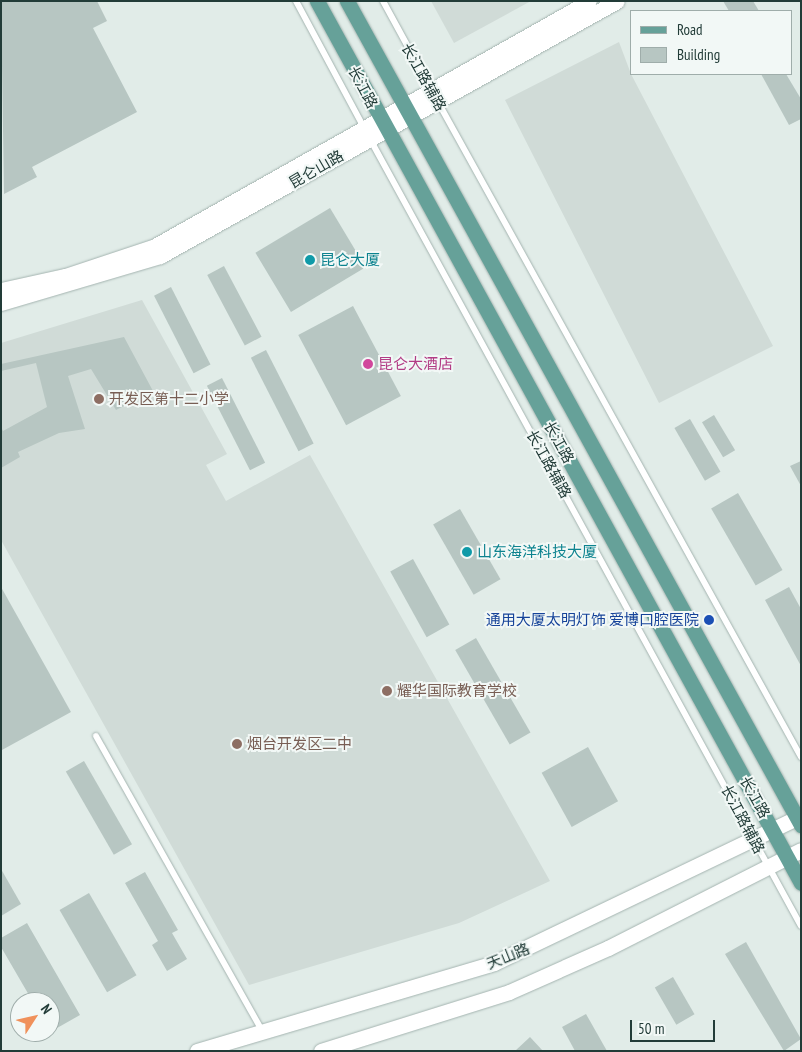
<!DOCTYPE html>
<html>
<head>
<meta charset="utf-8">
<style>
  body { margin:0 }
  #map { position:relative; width:802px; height:1052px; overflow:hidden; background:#e1ece8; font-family:"PT Sans Narrow","Noto Sans SC",sans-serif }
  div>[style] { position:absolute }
  .built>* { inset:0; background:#d0dbd7 }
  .building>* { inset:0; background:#b7c6c2; transform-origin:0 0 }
  .roads { filter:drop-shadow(0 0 1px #a4b4b0) drop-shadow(0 0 1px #a4b4b0) }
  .service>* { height:6px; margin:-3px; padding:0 3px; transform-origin:3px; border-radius:3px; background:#fff }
  .tertiary>* { height:15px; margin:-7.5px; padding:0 7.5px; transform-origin:7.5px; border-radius:7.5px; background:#fff }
  .primary>* { height:15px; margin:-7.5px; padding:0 7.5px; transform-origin:7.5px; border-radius:7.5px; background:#66a199 }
  .dots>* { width:14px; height:14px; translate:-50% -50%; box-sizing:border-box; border:2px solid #f2f8f6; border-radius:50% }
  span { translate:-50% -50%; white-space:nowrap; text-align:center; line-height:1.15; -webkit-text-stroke:4px #f2f8f6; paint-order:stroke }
  .street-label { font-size:15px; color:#223c38 }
  .culture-label { font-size:15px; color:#0d838f }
  .left { translate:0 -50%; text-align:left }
  .hotel-label { font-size:15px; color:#b23c85 }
  .education-label { font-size:15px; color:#785e54 }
  .transit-label { font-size:15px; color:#164399 }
  .right { translate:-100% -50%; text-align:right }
  .frame { position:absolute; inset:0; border:2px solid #223c38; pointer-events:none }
  .legend { position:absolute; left:630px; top:10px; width:162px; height:65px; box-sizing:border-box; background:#f2f8f6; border:1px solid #9fadaa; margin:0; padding:6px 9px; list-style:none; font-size:15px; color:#223c38 }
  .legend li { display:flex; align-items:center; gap:10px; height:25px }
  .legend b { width:25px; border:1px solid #9fadaa }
  .north { position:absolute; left:10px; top:992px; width:50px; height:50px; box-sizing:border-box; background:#f2f8f6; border:1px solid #9fadaa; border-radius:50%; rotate:55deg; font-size:14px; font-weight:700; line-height:20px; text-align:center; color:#223c38 }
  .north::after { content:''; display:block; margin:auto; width:18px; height:22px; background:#f0915b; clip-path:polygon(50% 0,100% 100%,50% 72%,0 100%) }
  .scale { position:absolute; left:630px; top:1020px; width:85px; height:22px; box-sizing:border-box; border:2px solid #223c38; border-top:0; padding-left:6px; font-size:15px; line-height:18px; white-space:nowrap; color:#223c38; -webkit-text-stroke:4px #f2f8f6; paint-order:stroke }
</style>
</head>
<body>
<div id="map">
  <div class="built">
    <div style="clip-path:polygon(431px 1px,531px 1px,454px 43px)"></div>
    <div style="clip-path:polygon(619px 42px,631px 74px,773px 346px,659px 403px,505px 100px)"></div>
    <div style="clip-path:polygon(142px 300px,227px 454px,206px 465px,226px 501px,310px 455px,550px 881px,459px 923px,249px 985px,1px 540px,1px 343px)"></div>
  </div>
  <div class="building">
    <div style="clip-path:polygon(1px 1px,97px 1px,107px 21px,93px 28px,137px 112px,32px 167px,37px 177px,4px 194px)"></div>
    <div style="clip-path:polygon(723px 1px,753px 1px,759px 11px,729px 11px)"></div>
    <div style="clip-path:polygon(761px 74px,786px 74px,801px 99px,801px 119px,789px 125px)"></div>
    <div style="left:330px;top:208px;width:69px;height:87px;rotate:59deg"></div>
    <div style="left:224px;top:266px;width:80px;height:19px;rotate:62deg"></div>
    <div style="left:171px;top:287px;width:87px;height:19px;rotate:63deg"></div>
    <div style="left:353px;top:306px;width:102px;height:62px;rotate:62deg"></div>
    <div style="clip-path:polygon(124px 337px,153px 391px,116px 410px,91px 369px,68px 376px,85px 429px,59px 433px,18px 452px,20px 457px,1px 468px,1px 427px,3px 431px,47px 407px,36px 363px,1px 371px,1px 364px)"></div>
    <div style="left:266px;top:350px;width:105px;height:17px;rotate:63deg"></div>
    <div style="left:222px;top:378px;width:95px;height:17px;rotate:63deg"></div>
    <div style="left:714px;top:415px;width:41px;height:14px;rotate:59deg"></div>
    <div style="left:690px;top:419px;width:61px;height:18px;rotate:60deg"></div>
    <div style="clip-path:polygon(801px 461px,801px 486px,790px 466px)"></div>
    <div style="left:738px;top:493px;width:89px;height:31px;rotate:60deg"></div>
    <div style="left:460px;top:509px;width:81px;height:31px;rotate:60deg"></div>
    <div style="left:413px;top:559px;width:75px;height:26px;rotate:61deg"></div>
    <div style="clip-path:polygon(1px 587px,71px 712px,2px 750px,1px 748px)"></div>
    <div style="clip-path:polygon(789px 587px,801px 609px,801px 666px,765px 600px)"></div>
    <div style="left:476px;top:638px;width:109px;height:24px;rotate:60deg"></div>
    <div style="left:588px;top:747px;width:62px;height:53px;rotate:61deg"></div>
    <div style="left:84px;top:761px;width:96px;height:21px;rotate:60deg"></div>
    <div style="clip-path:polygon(1px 869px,21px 904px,1px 916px)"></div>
    <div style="clip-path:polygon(145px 872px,178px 930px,172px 933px,187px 959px,167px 971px,152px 945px,158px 941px,125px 883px)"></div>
    <div style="left:89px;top:893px;width:95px;height:34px;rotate:60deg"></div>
    <div style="clip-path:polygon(27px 923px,80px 1015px,50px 1032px,50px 1002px,33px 1002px,1px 947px,1px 938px)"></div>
    <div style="clip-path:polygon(746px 942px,801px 1039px,784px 1051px,725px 954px)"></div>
    <div style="left:673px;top:977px;width:43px;height:21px;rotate:60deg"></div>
    <div style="clip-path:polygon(586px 1014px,607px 1051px,575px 1051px,562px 1027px)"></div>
    <div style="clip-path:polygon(530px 1037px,543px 1051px,515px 1051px)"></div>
  </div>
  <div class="roads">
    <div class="service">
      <div style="left:296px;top:1px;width:144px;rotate:61.8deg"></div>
      <div style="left:383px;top:1px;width:102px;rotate:61.4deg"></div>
      <div style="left:438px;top:102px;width:749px;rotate:61deg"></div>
      <div style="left:370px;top:139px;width:897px;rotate:61.29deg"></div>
      <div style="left:96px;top:736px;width:338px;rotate:60.6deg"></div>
    </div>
    <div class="tertiary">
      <div style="left:1px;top:290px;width:66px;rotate:-12.3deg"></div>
      <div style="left:65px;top:276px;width:95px;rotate:-18.4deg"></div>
      <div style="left:155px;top:246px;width:498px;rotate:-29.4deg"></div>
      <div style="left:1px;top:303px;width:166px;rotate:-16.5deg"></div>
      <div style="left:160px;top:256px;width:523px;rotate:-29.16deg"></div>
      <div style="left:197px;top:1051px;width:310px;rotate:-16.5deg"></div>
      <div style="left:494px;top:963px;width:340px;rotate:-25.6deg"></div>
      <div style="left:321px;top:1051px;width:197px;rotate:-17.4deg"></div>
      <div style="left:509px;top:992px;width:108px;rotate:-24deg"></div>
      <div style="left:608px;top:948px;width:216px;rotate:-26.9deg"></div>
    </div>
    <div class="primary">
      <div style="left:317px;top:1px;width:1006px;rotate:61.24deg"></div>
      <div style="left:347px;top:1px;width:941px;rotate:61.15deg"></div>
    </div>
  </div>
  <div class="dots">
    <div style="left:310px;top:260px;background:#0f9aa8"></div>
    <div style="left:368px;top:364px;background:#d1479c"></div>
    <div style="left:99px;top:399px;background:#8d6e63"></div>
    <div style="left:467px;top:552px;background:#0f9aa8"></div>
    <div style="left:709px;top:620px;background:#1a4fb4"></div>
    <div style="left:387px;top:691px;background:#8d6e63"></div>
    <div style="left:237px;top:744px;background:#8d6e63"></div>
  </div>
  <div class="street-label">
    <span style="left:424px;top:77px;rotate:61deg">长江路辅路</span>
    <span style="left:363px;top:87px;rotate:62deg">长江路</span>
    <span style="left:316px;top:169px;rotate:-30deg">昆仑山路</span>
    <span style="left:559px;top:442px;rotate:61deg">长江路</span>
    <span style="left:549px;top:464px;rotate:61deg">长江路辅路</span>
    <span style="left:755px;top:797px;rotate:61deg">长江路</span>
    <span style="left:743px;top:819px;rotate:62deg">长江路辅路</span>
    <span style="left:508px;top:956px;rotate:-22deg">天山路</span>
  </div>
  <div class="culture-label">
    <span class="left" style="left:320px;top:260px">昆仑大厦</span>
    <span class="left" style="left:477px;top:552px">山东海洋科技大厦</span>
  </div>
  <div class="hotel-label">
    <span class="left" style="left:378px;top:364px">昆仑大酒店</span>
  </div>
  <div class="education-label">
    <span class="left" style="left:109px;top:399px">开发区第十二小学</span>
    <span class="left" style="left:397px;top:691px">耀华国际教育学校</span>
    <span class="left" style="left:247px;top:744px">烟台开发区二中</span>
  </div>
  <div class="transit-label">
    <span class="right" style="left:699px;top:620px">通用大厦太明灯饰 爱博口腔医院</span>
  </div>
  <div class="frame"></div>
  <ul class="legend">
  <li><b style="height:6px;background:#66a199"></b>Road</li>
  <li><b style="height:14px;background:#b7c6c2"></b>Building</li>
  </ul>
  <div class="north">N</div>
  <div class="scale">50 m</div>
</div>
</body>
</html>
